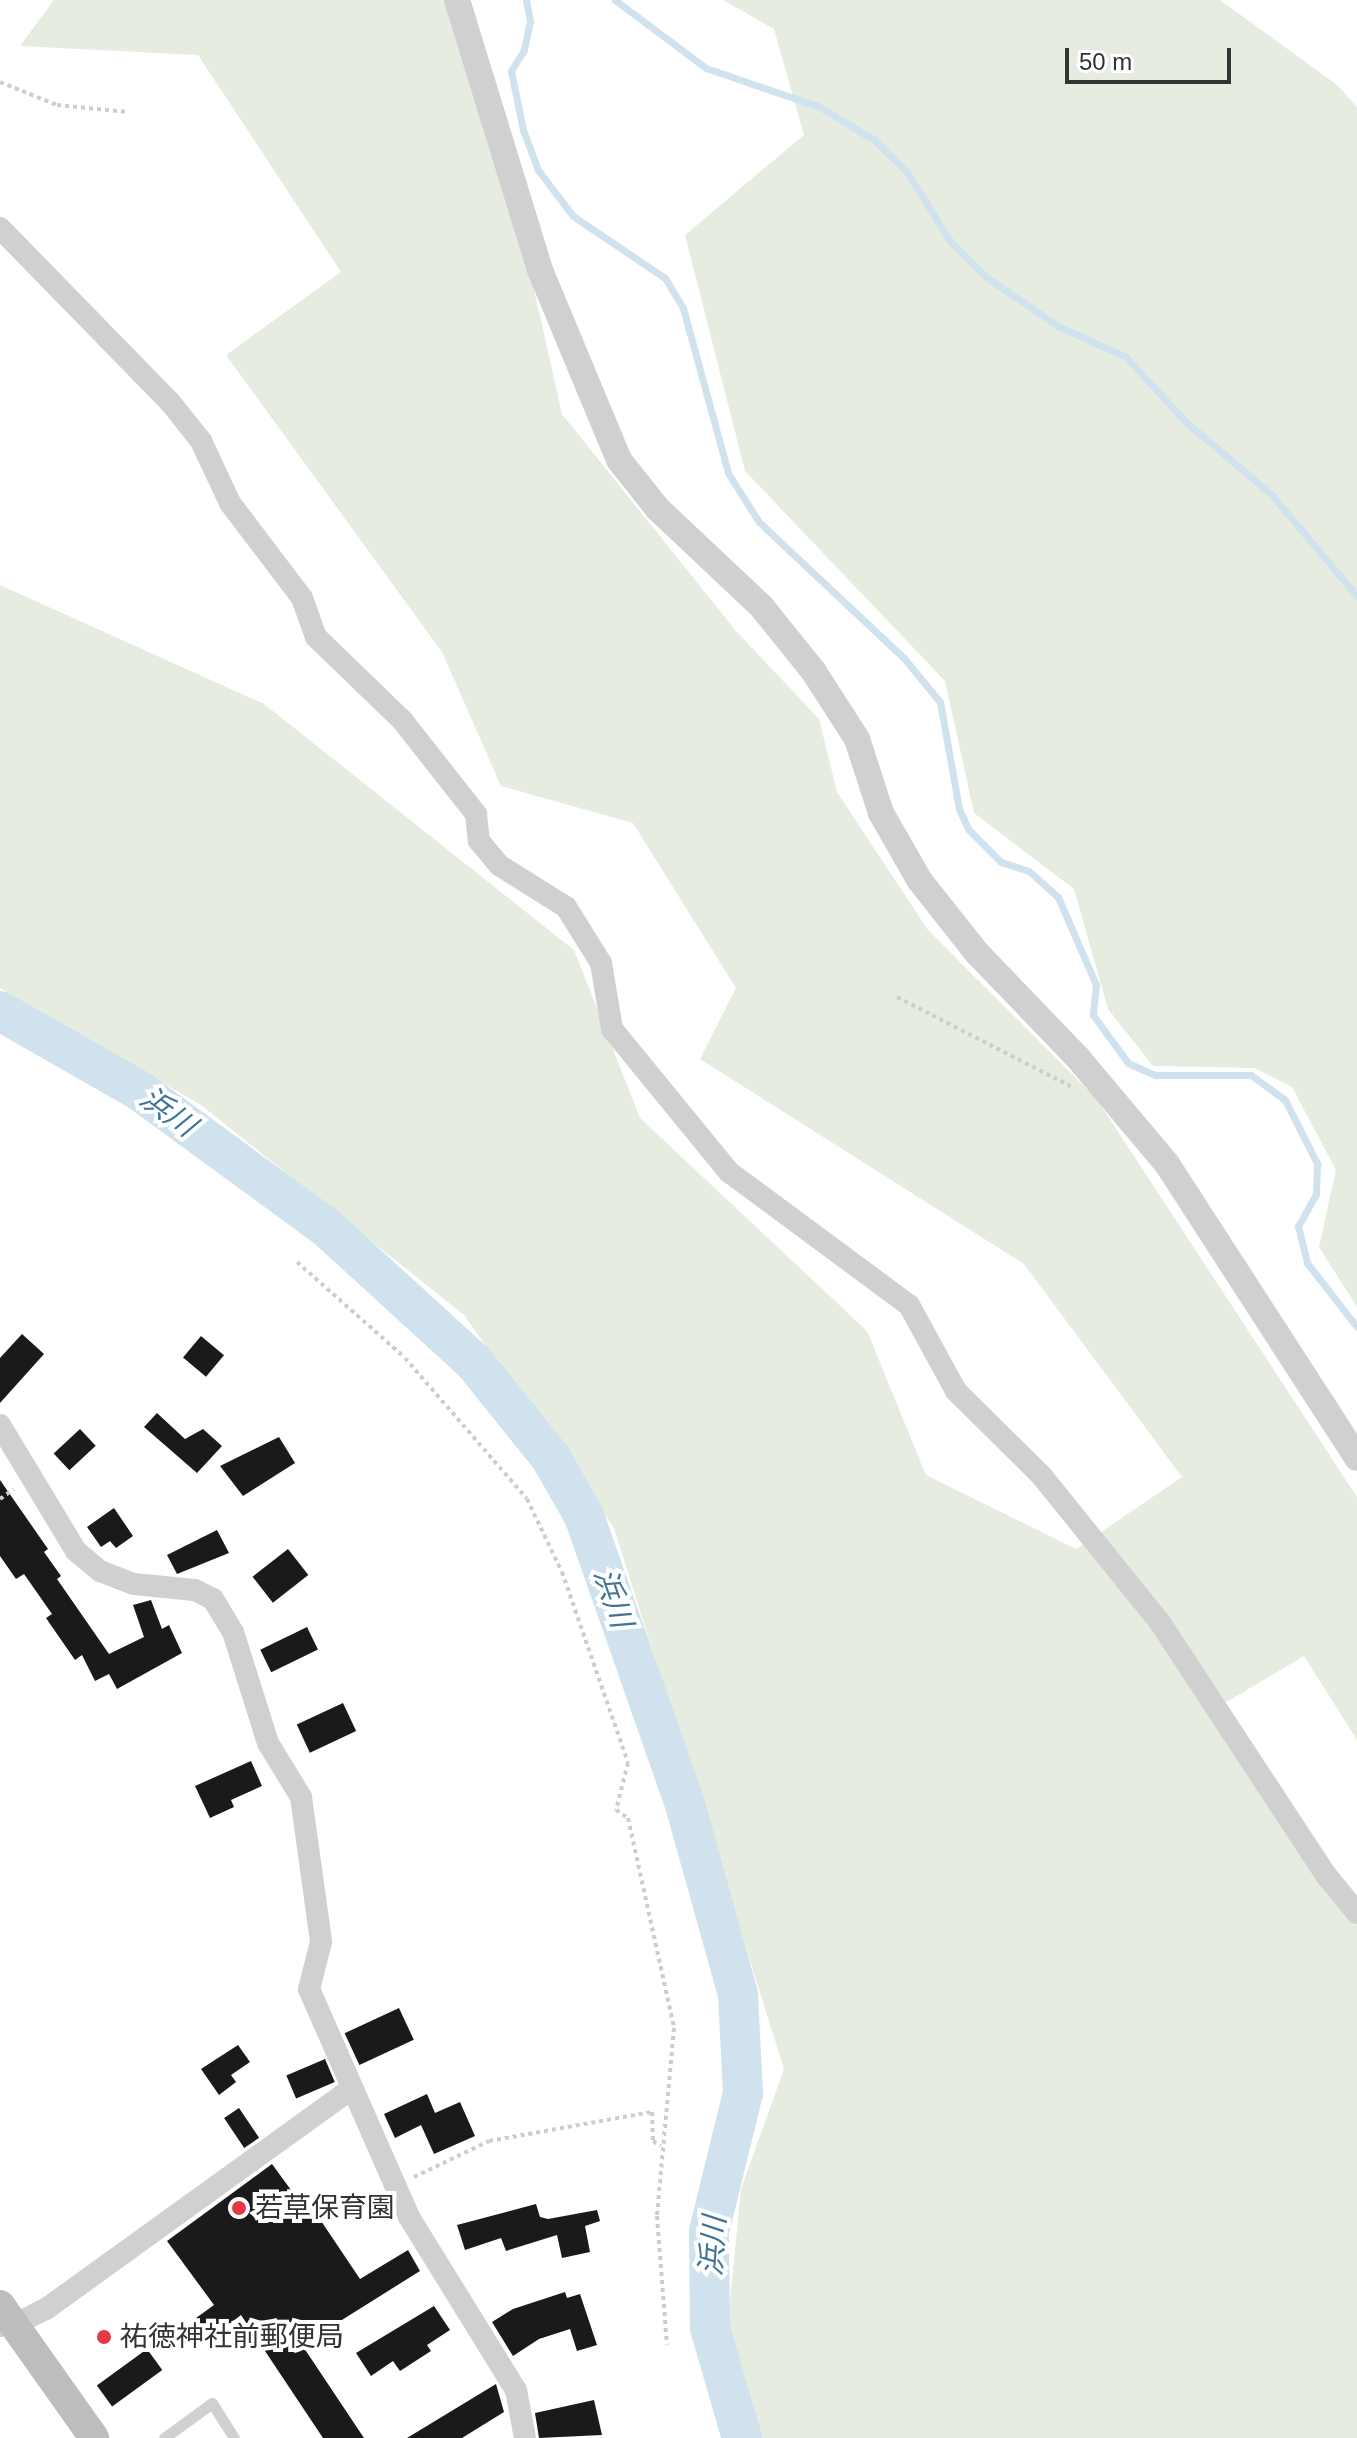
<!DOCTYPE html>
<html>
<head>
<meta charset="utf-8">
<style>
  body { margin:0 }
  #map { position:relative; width:1357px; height:2438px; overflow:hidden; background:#fff; font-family:Arial,"Noto Sans JP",sans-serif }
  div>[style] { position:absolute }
  .green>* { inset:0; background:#e6ecdf }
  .stream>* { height:7px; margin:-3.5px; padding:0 3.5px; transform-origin:3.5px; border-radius:3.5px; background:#cfe2ee }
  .river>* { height:40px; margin:-20px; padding:0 20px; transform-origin:20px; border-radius:20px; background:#cfe2ee }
  .building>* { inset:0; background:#1a1a1a; transform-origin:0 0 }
  .path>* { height:4px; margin-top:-2px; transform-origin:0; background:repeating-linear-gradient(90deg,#cdcdcd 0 4px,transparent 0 8px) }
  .service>* { height:11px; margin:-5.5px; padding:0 5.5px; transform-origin:5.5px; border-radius:5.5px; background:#d0d0d0 }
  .minor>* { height:22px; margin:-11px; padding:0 11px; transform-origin:11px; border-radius:11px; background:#d0d0d0 }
  .tertiary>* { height:26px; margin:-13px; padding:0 13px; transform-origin:13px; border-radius:13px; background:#d0d0d0 }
  .secondary>* { height:30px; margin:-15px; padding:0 15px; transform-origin:15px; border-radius:15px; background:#bdbdbd }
  .dots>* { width:22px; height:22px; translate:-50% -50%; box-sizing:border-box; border:4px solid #fff; border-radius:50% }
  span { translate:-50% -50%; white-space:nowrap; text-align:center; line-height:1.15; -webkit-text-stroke:8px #fff; paint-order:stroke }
  .poi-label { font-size:28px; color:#333 }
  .left { translate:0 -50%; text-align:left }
  .water-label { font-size:30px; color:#3f7597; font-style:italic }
  .scale { position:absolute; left:1065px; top:48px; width:166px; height:36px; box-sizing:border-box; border:4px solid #333; border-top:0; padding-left:10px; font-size:24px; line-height:28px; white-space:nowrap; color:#333; -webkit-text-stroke:6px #fff; paint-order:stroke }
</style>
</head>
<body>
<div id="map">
  <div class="green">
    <div style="clip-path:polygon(54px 0,452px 0,529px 267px,562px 414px,736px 631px,819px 719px,837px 792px,928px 930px,1096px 1098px,1357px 1497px,1357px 1740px,1304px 1656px,1208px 1713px,1357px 1897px,1357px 2438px,762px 2438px,728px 2321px,741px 2189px,784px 2069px,614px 1528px,464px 1315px,201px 1105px,0 988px,0 585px,264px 704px,574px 950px,640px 1118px,867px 1331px,926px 1475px,1076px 1549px,1182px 1477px,1024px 1264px,700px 1059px,736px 988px,633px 823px,501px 786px,442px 652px,226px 355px,341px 272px,198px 55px,20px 46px)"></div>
    <div style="clip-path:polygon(723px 0,1220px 0,1337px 85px,1357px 107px,1357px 1307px,1319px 1247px,1336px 1170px,1292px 1087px,1254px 1068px,1153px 1066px,1108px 1009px,1074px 889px,974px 813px,945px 681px,745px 471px,685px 235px,804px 135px,774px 29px)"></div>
  </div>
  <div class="stream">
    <div style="left:526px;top:0;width:21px;rotate:79deg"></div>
    <div style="left:530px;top:21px;width:30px;rotate:102deg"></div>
    <div style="left:524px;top:50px;width:25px;rotate:122deg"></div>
    <div style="left:511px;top:71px;width:60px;rotate:78.5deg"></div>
    <div style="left:523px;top:130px;width:43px;rotate:69.4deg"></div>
    <div style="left:538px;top:170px;width:58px;rotate:52.7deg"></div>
    <div style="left:573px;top:216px;width:111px;rotate:34deg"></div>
    <div style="left:665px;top:278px;width:35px;rotate:59deg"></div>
    <div style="left:683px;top:308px;width:171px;rotate:74.7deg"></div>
    <div style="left:728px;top:473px;width:58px;rotate:57.7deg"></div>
    <div style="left:759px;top:522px;width:197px;rotate:43.2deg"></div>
    <div style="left:903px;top:657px;width:58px;rotate:50.6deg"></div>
    <div style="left:940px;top:702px;width:109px;rotate:79.9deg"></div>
    <div style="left:959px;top:809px;width:23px;rotate:65deg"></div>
    <div style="left:969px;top:830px;width:45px;rotate:45deg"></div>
    <div style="left:1001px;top:862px;width:29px;rotate:18deg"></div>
    <div style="left:1029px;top:871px;width:39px;rotate:42deg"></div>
    <div style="left:1058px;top:897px;width:96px;rotate:66.6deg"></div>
    <div style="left:1096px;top:985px;width:30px;rotate:96deg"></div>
    <div style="left:1093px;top:1015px;width:59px;rotate:53.9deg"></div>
    <div style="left:1128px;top:1063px;width:30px;rotate:24deg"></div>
    <div style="left:1155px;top:1075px;width:96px"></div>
    <div style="left:1251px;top:1075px;width:42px;rotate:36.3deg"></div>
    <div style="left:1285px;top:1100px;width:71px;rotate:63.1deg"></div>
    <div style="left:1317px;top:1163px;width:31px;rotate:92deg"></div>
    <div style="left:1316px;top:1194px;width:37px;rotate:119deg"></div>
    <div style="left:1298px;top:1226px;width:38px;rotate:76deg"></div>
    <div style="left:1307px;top:1263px;width:81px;rotate:52deg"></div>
    <div style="left:615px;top:0;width:114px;rotate:36.8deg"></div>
    <div style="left:706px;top:68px;width:120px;rotate:18.9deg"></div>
    <div style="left:820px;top:107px;width:63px;rotate:31.4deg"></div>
    <div style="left:874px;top:140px;width:46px;rotate:44.1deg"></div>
    <div style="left:907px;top:172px;width:81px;rotate:58.1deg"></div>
    <div style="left:950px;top:241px;width:51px;rotate:45deg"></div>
    <div style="left:986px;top:277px;width:87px;rotate:34.2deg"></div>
    <div style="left:1058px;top:326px;width:75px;rotate:24.5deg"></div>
    <div style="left:1126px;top:357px;width:90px;rotate:47.3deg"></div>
    <div style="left:1187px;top:423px;width:110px;rotate:40.2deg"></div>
    <div style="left:1271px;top:494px;width:133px;rotate:49.9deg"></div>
  </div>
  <div class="river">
    <div style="left:0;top:1011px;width:161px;rotate:29.7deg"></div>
    <div style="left:140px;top:1091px;width:230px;rotate:36.2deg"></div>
    <div style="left:326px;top:1227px;width:199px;rotate:42.4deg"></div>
    <div style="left:473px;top:1361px;width:124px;rotate:51.2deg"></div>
    <div style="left:551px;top:1458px;width:67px;rotate:60.4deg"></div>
    <div style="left:584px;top:1516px;width:302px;rotate:70.7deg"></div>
    <div style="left:684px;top:1801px;width:201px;rotate:74.4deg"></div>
    <div style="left:738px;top:1995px;width:98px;rotate:87.1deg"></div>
    <div style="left:743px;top:2093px;width:142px;rotate:103.8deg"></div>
    <div style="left:709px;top:2231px;width:97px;rotate:89.4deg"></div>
    <div style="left:710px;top:2328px;width:115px;rotate:73.8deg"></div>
  </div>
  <div class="building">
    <div style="clip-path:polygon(22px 1334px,44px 1354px,0 1403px,0 1358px)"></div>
    <div style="left:201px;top:1336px;width:30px;height:28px;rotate:40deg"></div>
    <div style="clip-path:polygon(157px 1413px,185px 1439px,203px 1429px,222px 1446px,197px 1473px,144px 1427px)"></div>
    <div style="left:80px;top:1429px;width:23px;height:36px;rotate:47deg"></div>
    <div style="clip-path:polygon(279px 1437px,295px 1463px,243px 1496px,220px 1466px)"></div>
    <div style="clip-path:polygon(0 1480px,48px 1549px,44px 1552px,61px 1576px,57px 1579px,109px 1654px,144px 1637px,133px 1605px,151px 1600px,162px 1629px,169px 1625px,182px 1653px,117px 1689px,109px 1674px,95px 1681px,82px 1655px,75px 1660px,46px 1618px,52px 1614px,24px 1574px,16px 1579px,0 1556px)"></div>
    <div style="clip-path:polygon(114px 1508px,133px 1536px,116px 1548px,110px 1541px,101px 1547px,87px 1527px)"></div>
    <div style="clip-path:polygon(217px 1530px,229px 1553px,177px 1574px,167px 1555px)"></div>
    <div style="left:288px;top:1549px;width:33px;height:45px;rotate:52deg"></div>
    <div style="left:307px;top:1627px;width:25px;height:52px;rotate:64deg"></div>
    <div style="left:343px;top:1703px;width:31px;height:51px;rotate:65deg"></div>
    <div style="clip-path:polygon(251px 1761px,262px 1786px,231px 1800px,234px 1807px,210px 1818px,195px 1786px)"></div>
    <div style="left:399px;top:2008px;width:35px;height:60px;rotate:65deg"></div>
    <div style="clip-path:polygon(238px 2045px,250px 2062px,231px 2075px,236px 2082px,219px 2095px,201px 2069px)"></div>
    <div style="left:325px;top:2059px;width:25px;height:42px;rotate:67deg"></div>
    <div style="clip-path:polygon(427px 2094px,435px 2113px,460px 2102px,475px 2136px,434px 2154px,421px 2125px,395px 2138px,384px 2114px)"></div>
    <div style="left:239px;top:2108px;width:36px;height:18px;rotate:56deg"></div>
    <div style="clip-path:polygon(272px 2164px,299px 2201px,305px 2197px,360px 2279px,408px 2250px,420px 2271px,302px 2345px,364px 2438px,323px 2438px,241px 2315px,211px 2338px,196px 2318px,214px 2305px,167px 2241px)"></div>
    <div style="clip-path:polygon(536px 2204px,540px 2217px,548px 2219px,597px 2210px,600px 2221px,585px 2226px,590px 2252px,562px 2258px,557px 2235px,506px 2251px,501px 2238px,465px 2250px,457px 2225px)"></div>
    <div style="clip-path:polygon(565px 2292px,567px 2298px,580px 2294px,597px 2345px,577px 2351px,570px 2329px,539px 2339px,513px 2356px,492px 2322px,513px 2309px)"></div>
    <div style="clip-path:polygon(434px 2306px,450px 2330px,427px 2345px,431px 2351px,400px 2371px,393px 2361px,371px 2376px,356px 2353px)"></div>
    <div style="left:147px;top:2349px;width:26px;height:62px;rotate:54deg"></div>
    <div style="clip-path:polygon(496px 2384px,504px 2412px,462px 2438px,407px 2438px)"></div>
    <div style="clip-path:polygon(594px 2400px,602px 2435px,539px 2438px,535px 2413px)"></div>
  </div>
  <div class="path">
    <div style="left:0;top:82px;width:61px;rotate:22deg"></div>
    <div style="left:57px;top:105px;width:71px;rotate:5.6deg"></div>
    <div style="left:897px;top:997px;width:195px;rotate:27.2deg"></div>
    <div style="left:297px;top:1262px;width:144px;rotate:41.6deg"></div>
    <div style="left:405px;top:1358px;width:186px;rotate:49.1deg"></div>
    <div style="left:527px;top:1499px;width:81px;rotate:64.4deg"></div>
    <div style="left:562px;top:1572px;width:202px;rotate:70.9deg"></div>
    <div style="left:628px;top:1763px;width:49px;rotate:104.3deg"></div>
    <div style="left:616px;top:1810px;width:14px;rotate:34deg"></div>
    <div style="left:628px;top:1818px;width:215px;rotate:77.6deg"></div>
    <div style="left:674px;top:2028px;width:189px;rotate:95.2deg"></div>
    <div style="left:657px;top:2216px;width:129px;rotate:85.6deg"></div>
    <div style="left:0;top:1499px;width:17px;rotate:-36deg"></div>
    <div style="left:414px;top:2177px;width:83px;rotate:-25.6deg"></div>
    <div style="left:489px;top:2141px;width:166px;rotate:-10.1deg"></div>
    <div style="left:652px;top:2112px;width:29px;rotate:88deg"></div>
    <div style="left:653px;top:2141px;width:9px;rotate:32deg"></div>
  </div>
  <div class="service">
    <div style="left:164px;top:2438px;width:59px;rotate:-36.1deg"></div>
    <div style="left:212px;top:2403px;width:41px;rotate:57.8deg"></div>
  </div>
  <div class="minor">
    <div style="left:0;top:228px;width:243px;rotate:45.7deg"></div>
    <div style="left:170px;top:402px;width:50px;rotate:51.5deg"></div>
    <div style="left:201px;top:441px;width:68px;rotate:64.9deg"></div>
    <div style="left:230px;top:503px;width:119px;rotate:52.8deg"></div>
    <div style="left:302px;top:598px;width:41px;rotate:70.3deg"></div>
    <div style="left:316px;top:637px;width:120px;rotate:44deg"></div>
    <div style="left:402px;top:720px;width:120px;rotate:51.8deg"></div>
    <div style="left:476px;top:814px;width:27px;rotate:84deg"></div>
    <div style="left:479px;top:841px;width:31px;rotate:50deg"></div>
    <div style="left:499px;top:865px;width:79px;rotate:32.1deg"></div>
    <div style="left:566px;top:907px;width:66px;rotate:58deg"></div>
    <div style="left:601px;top:963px;width:67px;rotate:80.5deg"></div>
    <div style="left:612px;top:1029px;width:185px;rotate:50.7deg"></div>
    <div style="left:729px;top:1172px;width:224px;rotate:36.5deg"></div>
    <div style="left:909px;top:1305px;width:98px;rotate:61.3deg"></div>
    <div style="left:956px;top:1391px;width:120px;rotate:44.7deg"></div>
    <div style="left:1041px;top:1475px;width:188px;rotate:51.1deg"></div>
    <div style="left:1159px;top:1621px;width:304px;rotate:56.7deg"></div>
    <div style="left:1326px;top:1875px;width:49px;rotate:50.8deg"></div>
    <div style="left:0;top:1425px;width:147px;rotate:58.9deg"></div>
    <div style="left:76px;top:1551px;width:31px;rotate:40deg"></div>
    <div style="left:100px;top:1571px;width:36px;rotate:21deg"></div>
    <div style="left:134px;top:1584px;width:61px;rotate:5.6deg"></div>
    <div style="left:195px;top:1590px;width:20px;rotate:27deg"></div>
    <div style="left:213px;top:1599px;width:39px;rotate:59deg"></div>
    <div style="left:233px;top:1632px;width:116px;rotate:72.5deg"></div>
    <div style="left:268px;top:1743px;width:63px;rotate:58.6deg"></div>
    <div style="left:301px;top:1797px;width:146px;rotate:82.1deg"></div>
    <div style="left:321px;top:1942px;width:49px;rotate:104.3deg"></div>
    <div style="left:309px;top:1989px;width:249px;rotate:66.3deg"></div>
    <div style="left:409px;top:2217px;width:203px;rotate:58.3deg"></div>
    <div style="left:516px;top:2390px;width:49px;rotate:79.4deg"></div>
    <div style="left:0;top:2326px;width:14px;rotate:-4deg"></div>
    <div style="left:14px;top:2325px;width:36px;rotate:-27deg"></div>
    <div style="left:46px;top:2309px;width:377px;rotate:-35.8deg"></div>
  </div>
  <div class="tertiary">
    <div style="left:457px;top:0;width:282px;rotate:72.9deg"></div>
    <div style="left:540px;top:270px;width:206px;rotate:67.4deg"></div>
    <div style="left:619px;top:460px;width:63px;rotate:51.5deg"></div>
    <div style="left:658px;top:509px;width:141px;rotate:43.3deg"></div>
    <div style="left:761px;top:606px;width:85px;rotate:51.2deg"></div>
    <div style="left:814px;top:672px;width:80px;rotate:57.3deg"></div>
    <div style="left:857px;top:739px;width:78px;rotate:72deg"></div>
    <div style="left:881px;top:813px;width:78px;rotate:60.2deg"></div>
    <div style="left:920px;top:881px;width:92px;rotate:51.6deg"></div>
    <div style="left:977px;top:953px;width:146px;rotate:46.1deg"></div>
    <div style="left:1078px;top:1058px;width:138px;rotate:50deg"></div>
    <div style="left:1167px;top:1164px;width:350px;rotate:57.1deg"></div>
  </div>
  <div class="secondary">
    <div style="left:0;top:2305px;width:163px;rotate:54.7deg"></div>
  </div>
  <div class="dots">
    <div style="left:239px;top:2208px;background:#e63946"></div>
    <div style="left:104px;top:2337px;background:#e63946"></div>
  </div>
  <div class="poi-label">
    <span class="left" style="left:255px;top:2208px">若草保育園</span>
    <span class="left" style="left:120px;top:2337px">祐徳神社前郵便局</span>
  </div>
  <div class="water-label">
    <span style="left:168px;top:1112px;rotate:36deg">浜川</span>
    <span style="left:613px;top:1598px;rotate:71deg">浜川</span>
    <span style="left:713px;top:2246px;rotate:-86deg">浜川</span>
  </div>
  <div class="scale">50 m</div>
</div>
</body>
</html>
